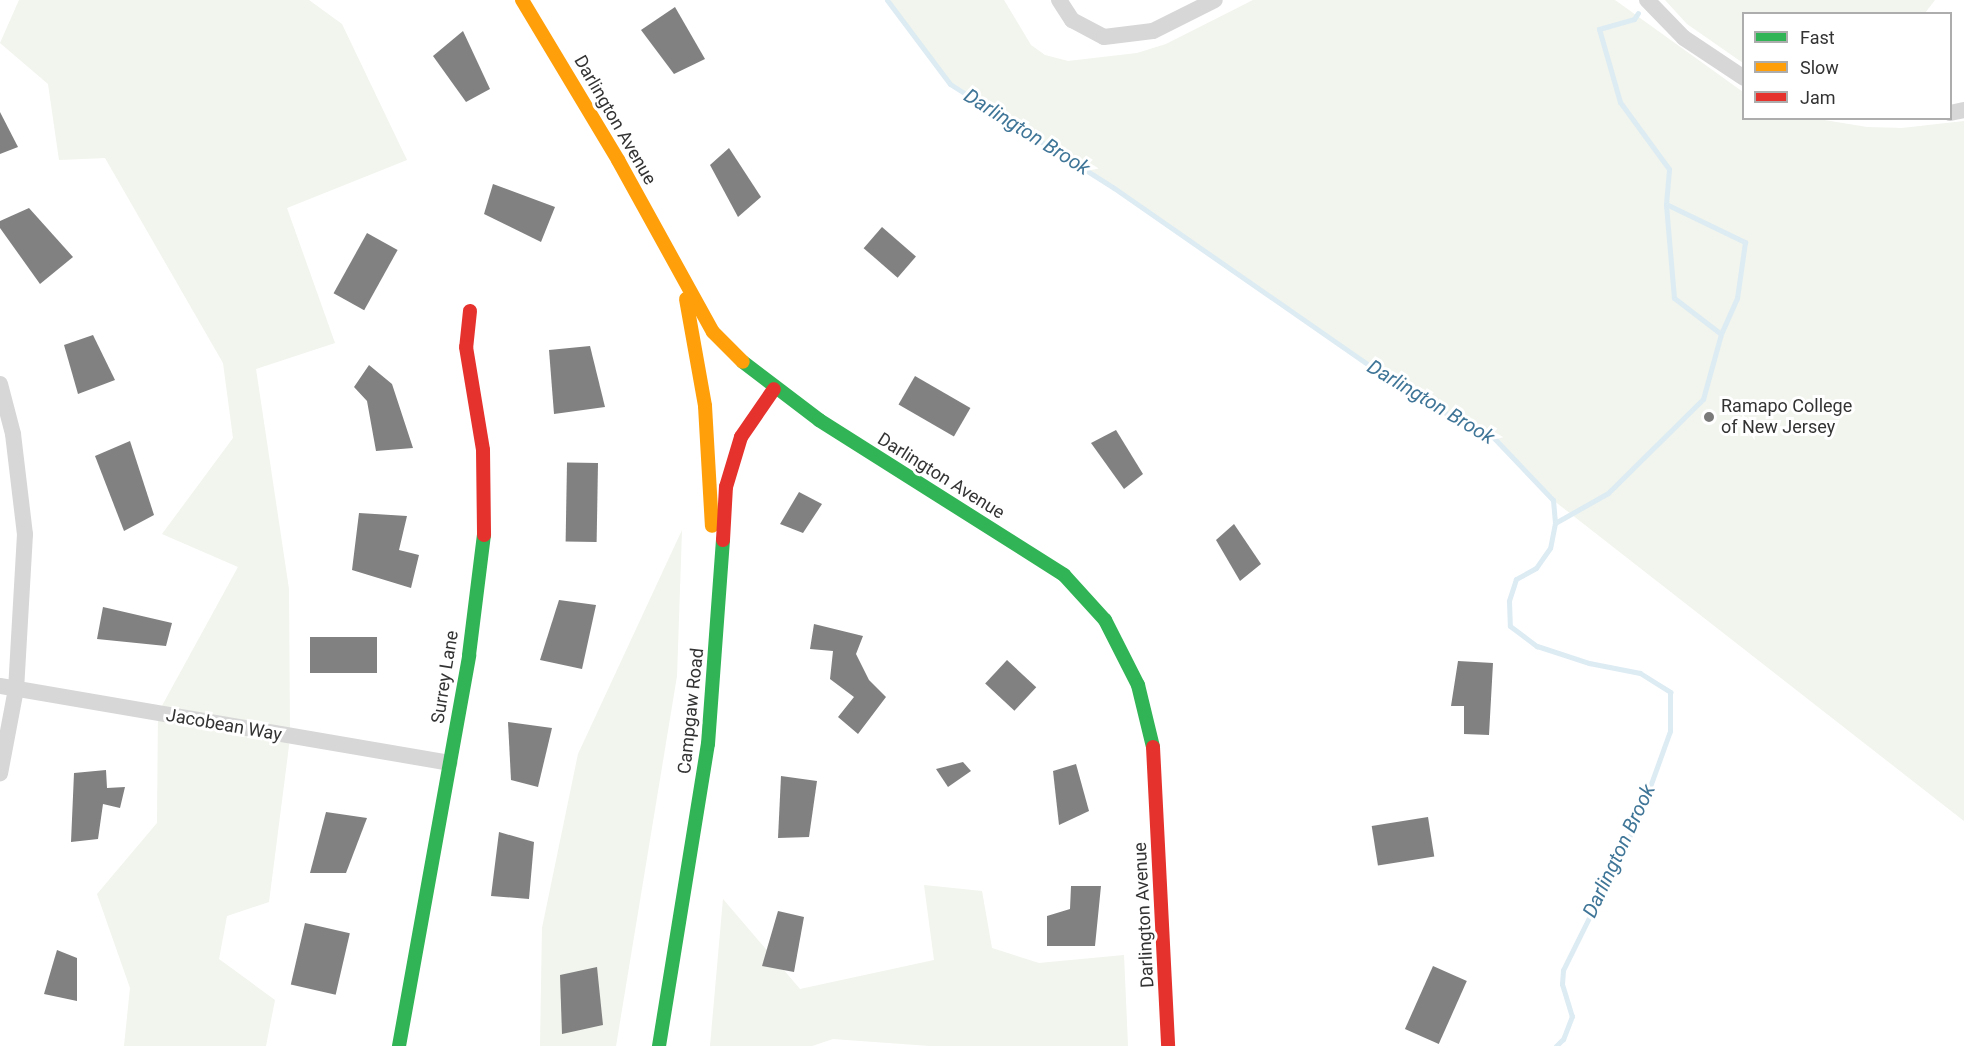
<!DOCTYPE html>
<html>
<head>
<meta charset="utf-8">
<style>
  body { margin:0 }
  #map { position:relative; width:1964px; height:1046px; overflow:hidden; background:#fff; font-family:Roboto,sans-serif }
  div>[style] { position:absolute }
  .green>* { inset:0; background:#f1f5ed }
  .stream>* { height:5px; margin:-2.5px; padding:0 2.5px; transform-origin:2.5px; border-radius:2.5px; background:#ddebf3 }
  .building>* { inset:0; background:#818181; transform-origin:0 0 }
  .street>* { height:16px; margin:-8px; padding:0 8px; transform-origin:8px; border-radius:8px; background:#d7d7d7 }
  .fast>* { height:14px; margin:-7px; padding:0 7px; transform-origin:7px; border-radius:7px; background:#30b455 }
  .slow>* { height:14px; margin:-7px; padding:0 7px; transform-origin:7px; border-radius:7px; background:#ff9f0a }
  .jam>* { height:14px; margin:-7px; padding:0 7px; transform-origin:7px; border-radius:7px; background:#e5322d }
  .dots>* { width:16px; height:16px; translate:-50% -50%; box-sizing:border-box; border:3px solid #fff; border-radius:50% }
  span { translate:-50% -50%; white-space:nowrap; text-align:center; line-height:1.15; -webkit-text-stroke:6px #fff; paint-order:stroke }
  .street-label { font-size:18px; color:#333 }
  .poi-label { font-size:18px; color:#333 }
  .left { translate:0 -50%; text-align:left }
  .water-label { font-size:20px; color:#3f7597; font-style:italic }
  .legend { position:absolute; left:1742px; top:12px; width:210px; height:108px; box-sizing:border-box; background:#fff; border:2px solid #adadad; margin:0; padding:8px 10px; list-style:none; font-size:18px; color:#333 }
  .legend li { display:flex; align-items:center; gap:12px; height:30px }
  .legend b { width:30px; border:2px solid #adadad }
</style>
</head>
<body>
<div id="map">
  <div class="green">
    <div style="clip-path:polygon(19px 0,309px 0,342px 24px,407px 160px,287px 208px,335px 343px,256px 369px,289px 589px,290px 738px,269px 902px,227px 916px,219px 959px,275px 1000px,266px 1046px,124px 1046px,130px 988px,97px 894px,157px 823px,158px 713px,238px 567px,162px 534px,233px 438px,223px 363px,105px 158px,59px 160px,48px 84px,0 43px)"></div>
    <div style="clip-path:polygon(887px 0,1004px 0,1031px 45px,1045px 55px,1068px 61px,1137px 53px,1166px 44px,1253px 0,1615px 0,1743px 92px,1744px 118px,1818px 119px,1867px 127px,1902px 128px,1964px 121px,1964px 821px,1553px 500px,1493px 437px,1416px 398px,1114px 188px,950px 84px)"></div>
    <div style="clip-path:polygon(1665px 0,1935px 0,1925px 13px,1744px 14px,1743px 63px,1687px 24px)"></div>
    <div style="clip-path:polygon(682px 530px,677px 676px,616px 1046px,540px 1046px,542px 928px,578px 754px)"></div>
    <div style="clip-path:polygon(924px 885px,982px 891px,992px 948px,1039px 963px,1124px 955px,1128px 1046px,930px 1046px,833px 1039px,812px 1046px,710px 1046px,723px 899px,800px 989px,934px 960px)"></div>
  </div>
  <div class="stream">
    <div style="left:887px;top:0;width:105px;rotate:53.1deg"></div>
    <div style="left:950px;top:84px;width:194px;rotate:32.4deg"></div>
    <div style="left:1114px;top:188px;width:368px;rotate:34.8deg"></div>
    <div style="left:1416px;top:398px;width:86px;rotate:26.9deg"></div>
    <div style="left:1493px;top:437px;width:87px;rotate:46.4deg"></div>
    <div style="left:1553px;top:500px;width:23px;rotate:85deg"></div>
    <div style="left:1555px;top:523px;width:25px;rotate:101deg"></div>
    <div style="left:1550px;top:548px;width:24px;rotate:125deg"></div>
    <div style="left:1536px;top:568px;width:23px;rotate:151deg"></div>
    <div style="left:1516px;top:579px;width:23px;rotate:108deg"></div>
    <div style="left:1509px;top:601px;width:25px;rotate:88deg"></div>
    <div style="left:1510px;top:626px;width:34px;rotate:37deg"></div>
    <div style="left:1537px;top:646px;width:55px;rotate:18.1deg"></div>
    <div style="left:1589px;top:663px;width:52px;rotate:11.1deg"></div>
    <div style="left:1640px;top:673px;width:36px;rotate:32deg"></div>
    <div style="left:1670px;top:692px;width:39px;rotate:90deg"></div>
    <div style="left:1670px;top:731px;width:91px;rotate:109.8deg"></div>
    <div style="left:1639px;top:817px;width:171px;rotate:116.4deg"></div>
    <div style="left:1563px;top:970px;width:14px;rotate:94deg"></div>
    <div style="left:1562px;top:984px;width:34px;rotate:73deg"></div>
    <div style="left:1572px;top:1016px;width:25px;rotate:111deg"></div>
    <div style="left:1563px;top:1039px;width:10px;rotate:135deg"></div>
    <div style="left:1666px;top:204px;width:88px;rotate:25.7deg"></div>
    <div style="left:1745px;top:242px;width:57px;rotate:98.1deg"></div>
    <div style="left:1737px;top:298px;width:39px;rotate:114deg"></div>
    <div style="left:1555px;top:523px;width:61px;rotate:-29.5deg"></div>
    <div style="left:1608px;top:493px;width:134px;rotate:-44.7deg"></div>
    <div style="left:1703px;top:399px;width:67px;rotate:-74.5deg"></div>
    <div style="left:1721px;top:334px;width:59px;rotate:-142.5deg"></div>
    <div style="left:1674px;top:298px;width:94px;rotate:-94.9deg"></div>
    <div style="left:1666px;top:204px;width:35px;rotate:-85deg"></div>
    <div style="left:1669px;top:169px;width:83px;rotate:-126.2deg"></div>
    <div style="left:1620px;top:102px;width:76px;rotate:-106deg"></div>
    <div style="left:1599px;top:29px;width:36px;rotate:-16deg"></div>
    <div style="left:1634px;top:19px;width:7px;rotate:-56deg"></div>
  </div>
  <div class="building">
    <div style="clip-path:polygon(675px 7px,705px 59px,674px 74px,641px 30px)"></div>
    <div style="clip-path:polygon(463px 31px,490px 89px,466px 102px,433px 56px)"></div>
    <div style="clip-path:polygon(0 112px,18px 147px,0 154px)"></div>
    <div style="clip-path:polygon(729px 148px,761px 197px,738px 217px,710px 165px)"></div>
    <div style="clip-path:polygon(493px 184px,555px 207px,541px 242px,484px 214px)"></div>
    <div style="clip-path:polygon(29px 208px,73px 257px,40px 284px,0 228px,0 221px)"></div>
    <div style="left:882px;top:227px;width:45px;height:28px;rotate:41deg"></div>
    <div style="left:367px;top:233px;width:35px;height:69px;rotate:29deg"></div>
    <div style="clip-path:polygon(93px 335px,115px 380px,78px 394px,64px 345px)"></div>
    <div style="clip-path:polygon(590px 346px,605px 407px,554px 414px,549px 350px)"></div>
    <div style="clip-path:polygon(369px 365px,392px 384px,413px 448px,376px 451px,367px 401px,354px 387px)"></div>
    <div style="left:915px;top:376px;width:64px;height:33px;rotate:30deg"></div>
    <div style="clip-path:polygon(1116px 430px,1143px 474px,1124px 489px,1091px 443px)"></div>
    <div style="clip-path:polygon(130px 441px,154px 515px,124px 531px,95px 456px)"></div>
    <div style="left:598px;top:463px;width:79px;height:31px;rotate:91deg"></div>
    <div style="clip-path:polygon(799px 492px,822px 504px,803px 533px,780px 524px)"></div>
    <div style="clip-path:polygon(359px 513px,407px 516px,399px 550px,419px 555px,411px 588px,352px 570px)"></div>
    <div style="clip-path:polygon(1234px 524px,1261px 564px,1240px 581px,1216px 540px)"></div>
    <div style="clip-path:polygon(559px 600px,596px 605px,582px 669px,540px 660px)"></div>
    <div style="clip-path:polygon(103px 607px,172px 623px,166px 646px,97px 639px)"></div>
    <div style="clip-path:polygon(814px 624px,863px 636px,856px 654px,869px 680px,886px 697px,858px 734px,838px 717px,854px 697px,830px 679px,833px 651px,810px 649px)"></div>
    <div style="left:377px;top:637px;width:36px;height:67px;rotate:90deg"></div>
    <div style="left:1007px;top:660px;width:40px;height:32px;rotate:43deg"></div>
    <div style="clip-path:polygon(1458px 661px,1493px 663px,1489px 735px,1464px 734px,1464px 706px,1451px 706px)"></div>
    <div style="clip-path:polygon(508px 722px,552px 728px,538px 787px,511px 780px)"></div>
    <div style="clip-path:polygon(963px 762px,971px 771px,948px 787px,936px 769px)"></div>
    <div style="clip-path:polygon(1076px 764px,1089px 811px,1059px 825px,1053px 771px)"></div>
    <div style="clip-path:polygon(106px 770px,107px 788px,125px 787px,120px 808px,103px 804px,98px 839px,71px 842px,74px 773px)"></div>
    <div style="clip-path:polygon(781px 776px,817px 781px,809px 837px,778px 838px)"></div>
    <div style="clip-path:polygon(326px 812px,367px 818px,346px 873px,310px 873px)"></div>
    <div style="left:1428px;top:817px;width:40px;height:57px;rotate:81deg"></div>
    <div style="clip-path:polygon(499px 832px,534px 842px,529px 899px,491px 896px)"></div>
    <div style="clip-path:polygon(1071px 886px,1101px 886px,1095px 946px,1047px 946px,1047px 916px,1070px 909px)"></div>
    <div style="clip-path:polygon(778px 911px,804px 917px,794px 972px,762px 966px)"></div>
    <div style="left:305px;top:923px;width:46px;height:63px;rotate:13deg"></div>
    <div style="clip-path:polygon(57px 950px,77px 958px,77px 1001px,44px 994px)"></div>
    <div style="left:1433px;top:966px;width:37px;height:69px;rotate:24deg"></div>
    <div style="clip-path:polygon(597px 967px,603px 1025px,562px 1034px,560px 975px)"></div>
  </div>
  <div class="street">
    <div style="left:1059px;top:0;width:24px;rotate:57deg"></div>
    <div style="left:1072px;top:20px;width:36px;rotate:28deg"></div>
    <div style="left:1104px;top:37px;width:49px;rotate:-7deg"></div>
    <div style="left:1153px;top:31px;width:69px;rotate:-26.6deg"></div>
    <div style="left:1647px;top:0;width:53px;rotate:45.8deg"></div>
    <div style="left:1684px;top:38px;width:72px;rotate:33.7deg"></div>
    <div style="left:1950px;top:113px;width:14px;rotate:-12deg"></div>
    <div style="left:0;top:384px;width:52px;rotate:75.4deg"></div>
    <div style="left:13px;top:434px;width:101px;rotate:83.2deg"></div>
    <div style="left:25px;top:534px;width:155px;rotate:93.3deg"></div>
    <div style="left:16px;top:689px;width:86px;rotate:100.7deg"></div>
    <div style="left:0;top:686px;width:456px;rotate:9.7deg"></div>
  </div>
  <div class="fast">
    <div style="left:743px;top:362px;width:96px;rotate:37.3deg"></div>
    <div style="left:819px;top:420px;width:290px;rotate:32.3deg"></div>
    <div style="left:1064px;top:575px;width:61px;rotate:47.7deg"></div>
    <div style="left:1105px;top:620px;width:73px;rotate:63.1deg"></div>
    <div style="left:1138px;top:685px;width:64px;rotate:76.4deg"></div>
    <div style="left:399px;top:1046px;width:397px;rotate:-79.8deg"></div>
    <div style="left:469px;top:655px;width:121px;rotate:-82.9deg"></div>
    <div style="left:659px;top:1046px;width:306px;rotate:-80.8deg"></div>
    <div style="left:708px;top:744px;width:205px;rotate:-85.8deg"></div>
  </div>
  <div class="slow">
    <div style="left:522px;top:0;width:187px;rotate:59deg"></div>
    <div style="left:618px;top:160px;width:196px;rotate:61.1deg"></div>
    <div style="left:713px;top:332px;width:42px;rotate:45deg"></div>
    <div style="left:686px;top:299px;width:109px;rotate:79.9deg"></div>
    <div style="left:705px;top:406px;width:120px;rotate:86.7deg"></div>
  </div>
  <div class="jam">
    <div style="left:470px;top:311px;width:36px;rotate:96deg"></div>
    <div style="left:466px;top:347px;width:104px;rotate:80.6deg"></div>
    <div style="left:483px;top:450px;width:85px;rotate:89.3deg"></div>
    <div style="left:723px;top:540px;width:53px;rotate:-86.8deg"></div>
    <div style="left:726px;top:487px;width:52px;rotate:-73.3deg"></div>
    <div style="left:741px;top:437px;width:58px;rotate:-55.5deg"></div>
    <div style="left:1153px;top:747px;width:299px;rotate:87.1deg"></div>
  </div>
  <div class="dots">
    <div style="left:1709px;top:417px;background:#7a7a7a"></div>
  </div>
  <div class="street-label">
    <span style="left:615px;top:120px;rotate:60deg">Darlington Avenue</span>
    <span style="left:941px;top:476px;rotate:32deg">Darlington Avenue</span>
    <span style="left:445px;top:677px;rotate:-81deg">Surrey Lane</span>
    <span style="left:691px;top:711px;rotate:-84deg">Campgaw Road</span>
    <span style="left:224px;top:725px;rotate:10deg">Jacobean Way</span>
    <span style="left:1144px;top:915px;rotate:-93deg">Darlington Avenue</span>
  </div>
  <div class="poi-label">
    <span class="left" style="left:1721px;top:417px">Ramapo College<br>of New Jersey</span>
  </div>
  <div class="water-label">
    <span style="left:1027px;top:132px;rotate:32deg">Darlington Brook</span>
    <span style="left:1431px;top:402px;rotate:31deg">Darlington Brook</span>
    <span style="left:1619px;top:851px;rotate:-65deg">Darlington Brook</span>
  </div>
  <ul class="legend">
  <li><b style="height:8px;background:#30b455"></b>Fast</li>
  <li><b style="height:8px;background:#ff9f0a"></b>Slow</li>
  <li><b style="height:8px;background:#e5322d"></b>Jam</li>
  </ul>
</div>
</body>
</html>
